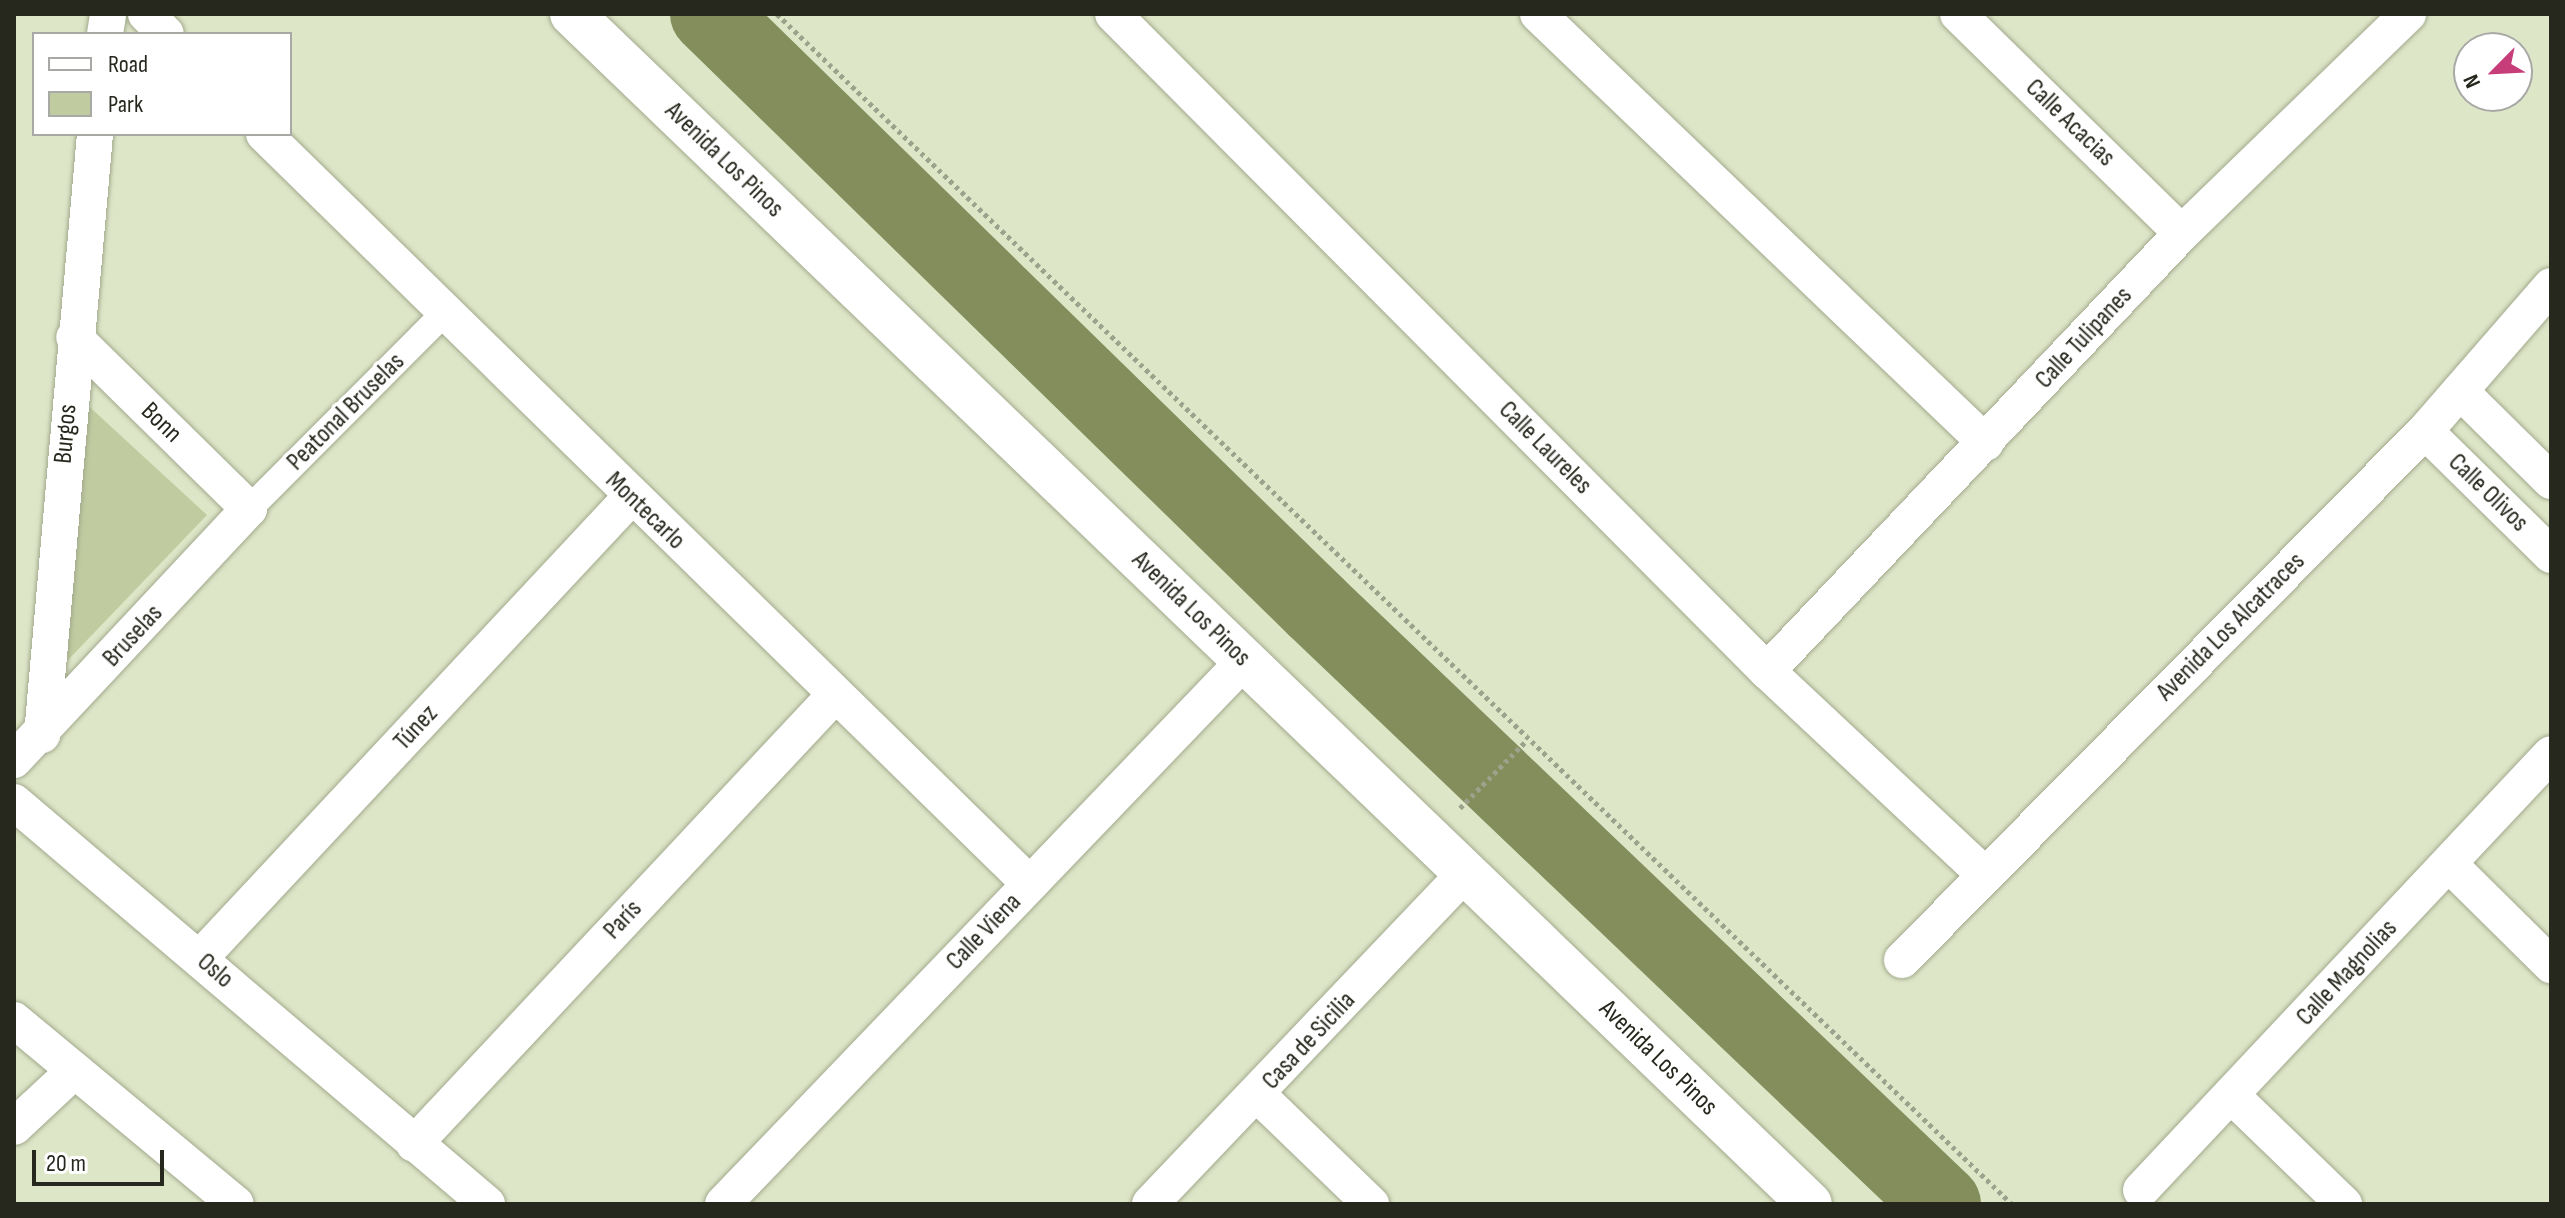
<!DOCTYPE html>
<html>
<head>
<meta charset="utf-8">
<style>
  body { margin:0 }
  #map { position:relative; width:2565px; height:1218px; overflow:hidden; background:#dee6c8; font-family:"Sofia Sans Condensed",sans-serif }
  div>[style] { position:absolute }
  .green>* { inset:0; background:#c1cba0 }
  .river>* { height:78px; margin:-39px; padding:0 39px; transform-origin:39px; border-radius:39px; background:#838e5c }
  .path>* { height:5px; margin-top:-2.5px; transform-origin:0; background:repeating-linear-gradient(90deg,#9ca28b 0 4px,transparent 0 8px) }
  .roads { filter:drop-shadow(0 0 2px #a2a98d) drop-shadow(0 0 2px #a2a98d) }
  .pedestrian>* { height:26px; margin:-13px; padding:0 13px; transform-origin:13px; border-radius:13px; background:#fff }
  .minor>* { height:36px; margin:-18px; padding:0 18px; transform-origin:18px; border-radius:18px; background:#fff }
  .tertiary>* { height:44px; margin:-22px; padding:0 22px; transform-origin:22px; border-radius:22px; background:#fff }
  span { translate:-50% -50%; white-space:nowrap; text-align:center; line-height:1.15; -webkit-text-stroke:7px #fff; paint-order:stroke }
  .street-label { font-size:26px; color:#26281d }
  .frame { position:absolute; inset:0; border:16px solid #26281d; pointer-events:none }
  .legend { position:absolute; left:32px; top:32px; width:260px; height:104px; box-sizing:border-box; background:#fff; border:2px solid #a8a9a5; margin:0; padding:10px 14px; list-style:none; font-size:24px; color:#26281d }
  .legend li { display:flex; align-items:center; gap:16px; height:40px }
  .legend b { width:40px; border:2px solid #a8a9a5 }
  .north { position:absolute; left:2453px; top:32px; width:80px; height:80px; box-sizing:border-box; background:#fff; border:2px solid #a8a9a5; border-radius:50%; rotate:246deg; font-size:22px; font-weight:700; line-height:32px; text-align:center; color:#26281d }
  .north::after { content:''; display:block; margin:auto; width:28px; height:36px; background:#c63d79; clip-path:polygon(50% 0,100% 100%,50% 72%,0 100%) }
  .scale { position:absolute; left:32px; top:1150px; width:132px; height:36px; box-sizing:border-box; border:4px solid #26281d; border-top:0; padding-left:10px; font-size:24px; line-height:28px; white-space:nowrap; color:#26281d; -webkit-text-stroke:6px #fff; paint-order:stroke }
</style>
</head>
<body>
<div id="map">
  <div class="green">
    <div style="clip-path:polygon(81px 399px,207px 515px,67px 661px)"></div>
  </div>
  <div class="river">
    <div style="left:709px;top:14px;width:849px;rotate:44.33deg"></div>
    <div style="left:1316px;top:607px;width:865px;rotate:43.64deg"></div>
  </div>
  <div class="path">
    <div style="left:777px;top:14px;width:1715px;rotate:43.94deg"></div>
    <div style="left:1460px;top:808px;width:95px;rotate:-45.4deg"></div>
  </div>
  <div class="roads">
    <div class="pedestrian">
      <div style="left:249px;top:509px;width:275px;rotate:-45.1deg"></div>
    </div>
    <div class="minor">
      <div style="left:146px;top:14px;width:28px;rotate:45deg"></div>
      <div style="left:1113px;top:14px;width:927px;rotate:45.13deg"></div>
      <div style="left:1767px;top:671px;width:299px;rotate:43.1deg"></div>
      <div style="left:1538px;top:14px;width:620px;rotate:43.76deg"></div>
      <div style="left:1958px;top:14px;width:313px;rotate:44.4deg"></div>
      <div style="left:105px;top:34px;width:20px;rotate:-81deg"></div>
      <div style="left:264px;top:134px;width:1072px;rotate:44.4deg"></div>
      <div style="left:2460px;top:391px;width:128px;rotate:44.7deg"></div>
      <div style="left:2425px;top:431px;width:177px;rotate:44.5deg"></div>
      <div style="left:1767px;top:671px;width:603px;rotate:-46.54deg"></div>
      <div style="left:2182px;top:233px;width:315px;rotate:-44.1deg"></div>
      <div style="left:42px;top:735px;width:603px;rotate:-84.96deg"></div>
      <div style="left:14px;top:760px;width:344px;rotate:-46.9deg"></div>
      <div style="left:249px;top:509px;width:245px;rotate:-135.5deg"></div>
      <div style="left:14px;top:802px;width:621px;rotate:40.36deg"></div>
      <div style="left:2449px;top:864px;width:144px;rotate:44.7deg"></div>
      <div style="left:200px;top:958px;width:631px;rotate:-46.93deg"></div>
      <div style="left:1902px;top:960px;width:744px;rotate:-45.33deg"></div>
      <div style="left:2425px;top:431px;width:192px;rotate:-49deg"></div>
      <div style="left:14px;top:1020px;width:288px;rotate:39.7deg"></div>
      <div style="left:1259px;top:1096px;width:156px;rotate:44deg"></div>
      <div style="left:2232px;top:1096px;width:156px;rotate:44deg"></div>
      <div style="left:14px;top:1127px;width:83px;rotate:-43.1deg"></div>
      <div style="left:414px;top:1144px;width:613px;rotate:-46.85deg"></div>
      <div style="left:2141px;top:1190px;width:598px;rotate:-46.76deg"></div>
      <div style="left:723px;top:1204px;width:754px;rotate:-46.18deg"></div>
      <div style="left:1150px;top:1204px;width:457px;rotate:-46.4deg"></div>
    </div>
    <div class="tertiary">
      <div style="left:572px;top:14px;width:1717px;rotate:43.87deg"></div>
    </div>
  </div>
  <div class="street-label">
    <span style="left:2070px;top:123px;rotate:44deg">Calle Acacias</span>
    <span style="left:724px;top:160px;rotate:44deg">Avenida Los Pinos</span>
    <span style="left:2084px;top:338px;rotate:-47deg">Calle Tulipanes</span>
    <span style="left:346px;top:412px;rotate:-45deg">Peatonal Bruselas</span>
    <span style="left:161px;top:423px;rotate:44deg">Bonn</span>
    <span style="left:66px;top:434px;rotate:-85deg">Burgos</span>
    <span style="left:1545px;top:448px;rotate:45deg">Calle Laureles</span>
    <span style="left:2488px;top:493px;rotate:44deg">Calle Olivos</span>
    <span style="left:645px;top:511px;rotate:44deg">Montecarlo</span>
    <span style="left:1191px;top:609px;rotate:44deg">Avenida Los Pinos</span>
    <span style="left:2231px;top:627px;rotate:-45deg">Avenida Los Alcatraces</span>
    <span style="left:133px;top:636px;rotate:-47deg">Bruselas</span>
    <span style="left:416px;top:728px;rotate:-47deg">Túnez</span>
    <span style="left:623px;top:920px;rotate:-47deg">París</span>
    <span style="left:984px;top:932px;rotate:-46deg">Calle Viena</span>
    <span style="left:215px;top:971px;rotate:41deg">Oslo</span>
    <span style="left:2347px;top:973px;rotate:-47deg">Calle Magnolias</span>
    <span style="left:1309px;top:1041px;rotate:-47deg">Casa de Sicilia</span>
    <span style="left:1658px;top:1058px;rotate:44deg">Avenida Los Pinos</span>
  </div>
  <div class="frame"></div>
  <ul class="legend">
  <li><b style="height:10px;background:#fff"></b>Road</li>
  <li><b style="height:22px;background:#c1cba0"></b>Park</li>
  </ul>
  <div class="north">N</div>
  <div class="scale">20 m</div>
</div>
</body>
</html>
